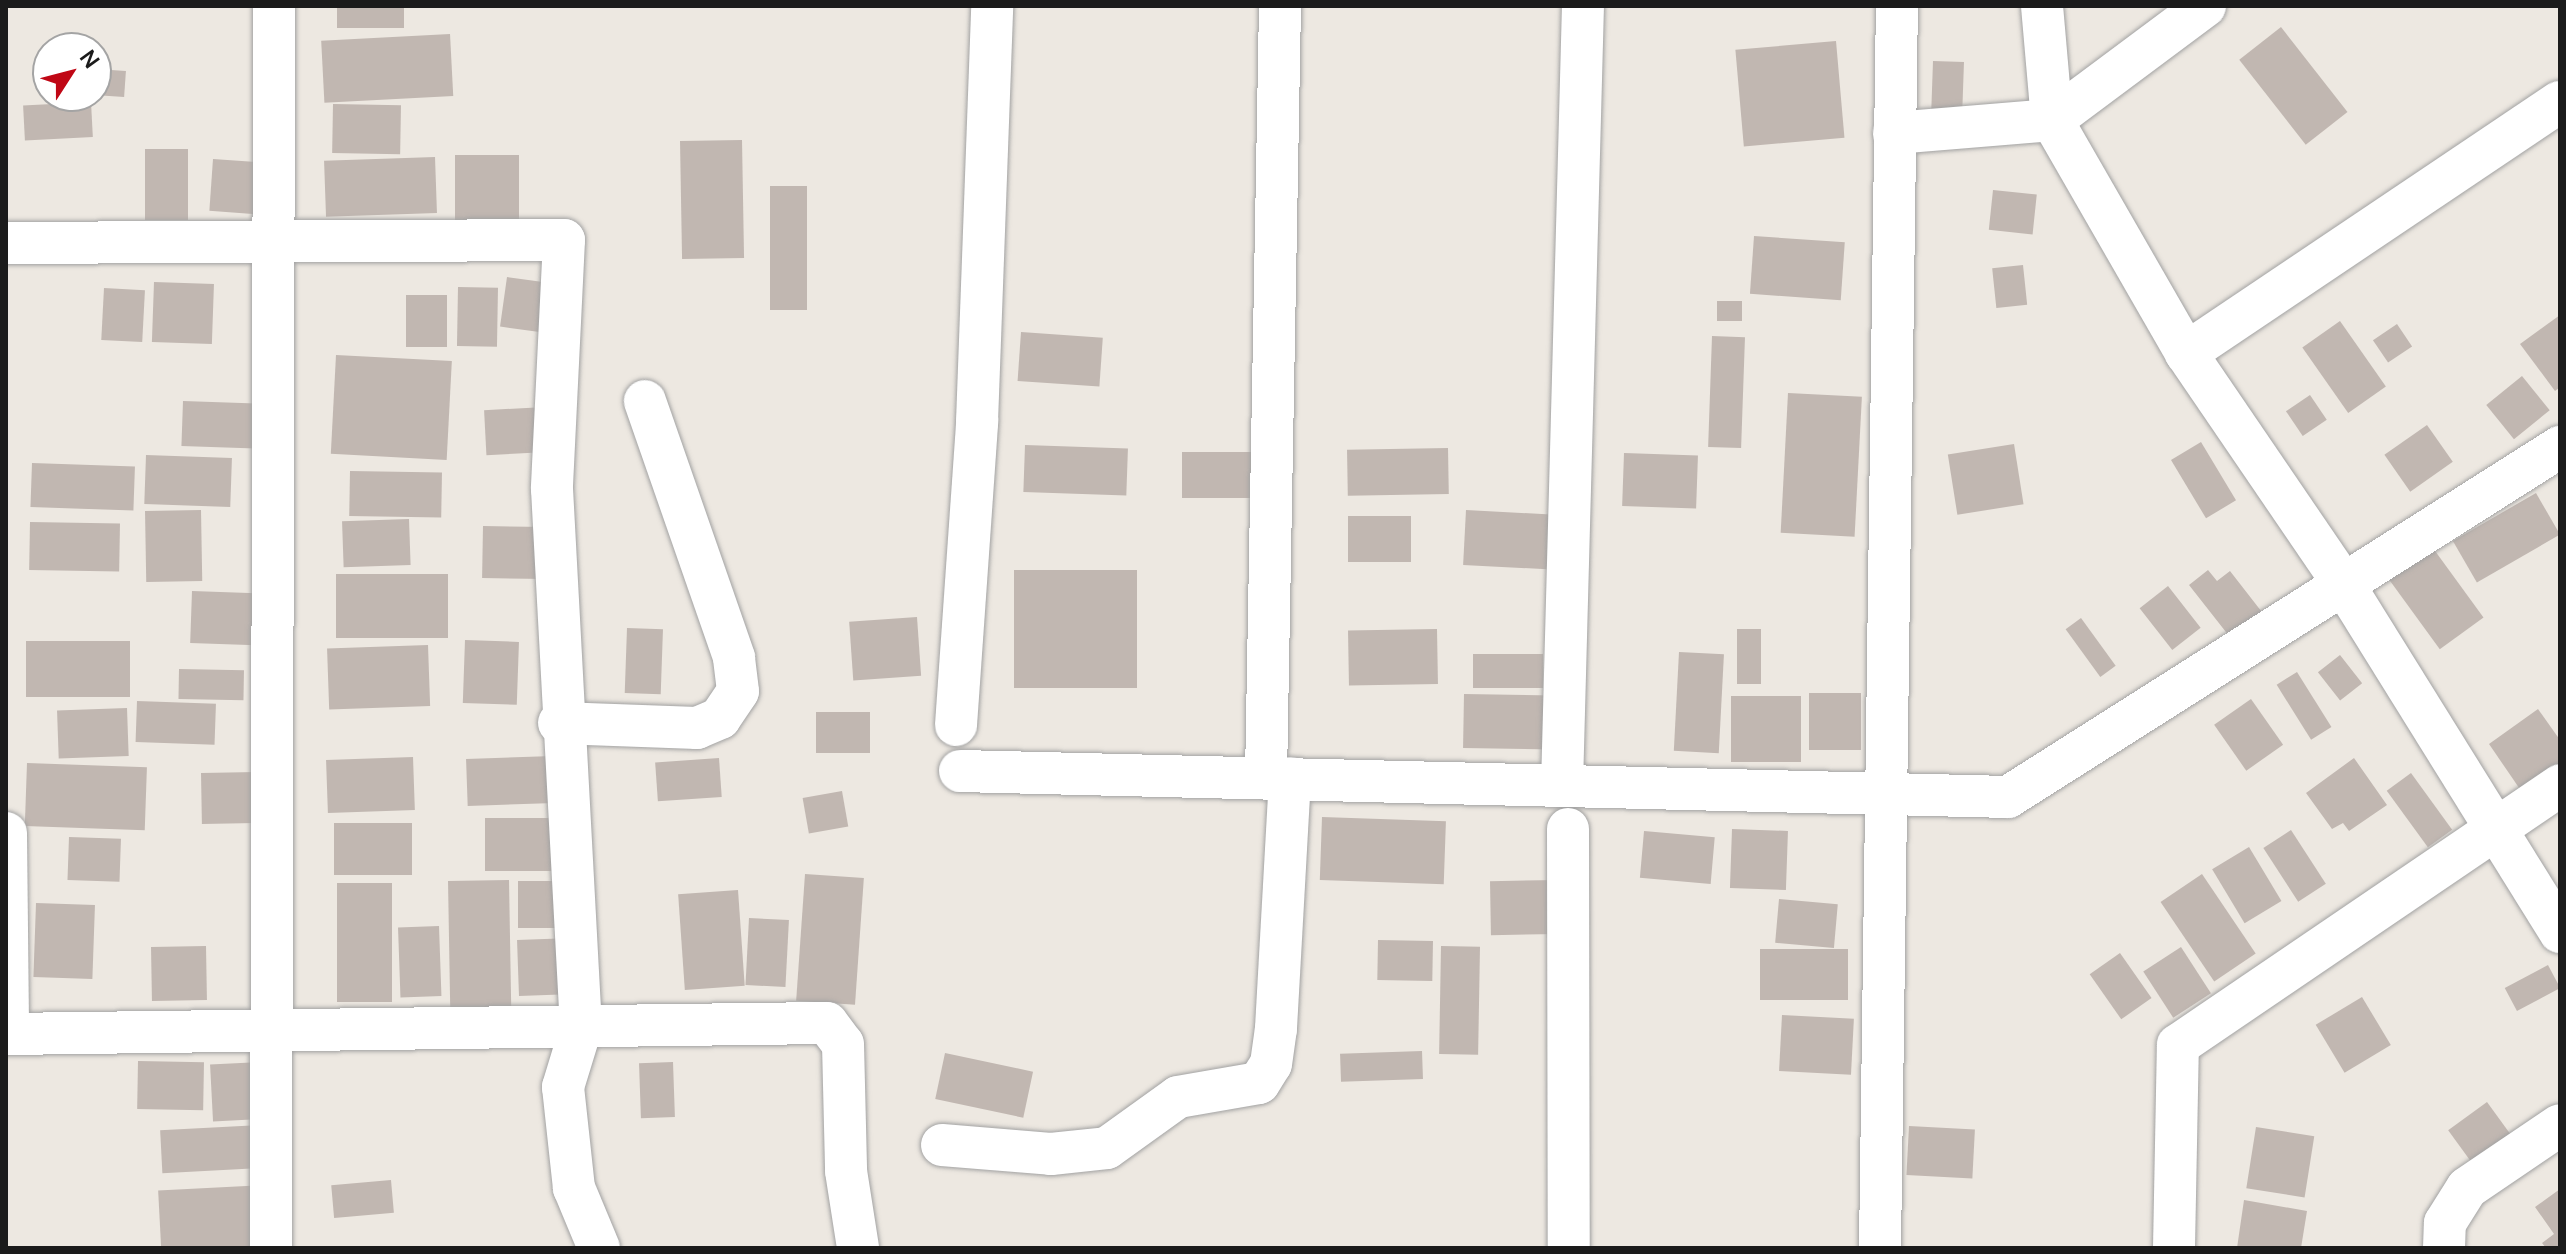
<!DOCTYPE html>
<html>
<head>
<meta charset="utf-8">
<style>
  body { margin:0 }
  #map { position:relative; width:2566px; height:1254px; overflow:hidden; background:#ede8e1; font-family:Manrope,sans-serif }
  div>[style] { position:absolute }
  .building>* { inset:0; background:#c1b7b1; transform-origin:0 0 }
  .roads { filter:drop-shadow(0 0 2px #a2a2a2) drop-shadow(0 0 2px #a2a2a2) }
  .minor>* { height:42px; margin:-21px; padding:0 21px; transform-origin:21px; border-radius:21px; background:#fff }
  span { translate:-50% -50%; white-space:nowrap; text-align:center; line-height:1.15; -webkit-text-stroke:7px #fff; paint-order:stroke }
  .frame { position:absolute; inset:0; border:8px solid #1b1b1b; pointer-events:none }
  .north { position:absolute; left:32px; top:32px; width:80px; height:80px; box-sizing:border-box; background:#fff; border:2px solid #a4a4a4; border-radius:50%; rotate:54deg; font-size:22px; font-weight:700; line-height:32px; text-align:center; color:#1b1b1b }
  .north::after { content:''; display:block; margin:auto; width:28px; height:36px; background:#c00715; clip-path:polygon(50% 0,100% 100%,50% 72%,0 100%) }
</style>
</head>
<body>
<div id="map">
  <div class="building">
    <div style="left:337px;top:6px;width:67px;height:22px"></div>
    <div style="left:2281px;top:27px;width:108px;height:53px;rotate:52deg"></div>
    <div style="left:450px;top:34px;width:62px;height:129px;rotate:87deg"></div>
    <div style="left:1836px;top:41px;width:97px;height:101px;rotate:85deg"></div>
    <div style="left:1933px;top:61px;width:31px;height:51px;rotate:2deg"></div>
    <div style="clip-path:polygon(43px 67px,48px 67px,48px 93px,42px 92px)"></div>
    <div style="left:96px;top:69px;width:30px;height:26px;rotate:4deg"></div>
    <div style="left:91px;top:102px;width:35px;height:68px;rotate:87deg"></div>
    <div style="left:333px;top:104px;width:68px;height:49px;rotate:1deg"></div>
    <div style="left:742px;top:140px;width:118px;height:62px;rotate:89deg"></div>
    <div style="left:145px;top:149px;width:43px;height:71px"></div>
    <div style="left:455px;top:155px;width:64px;height:70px"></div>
    <div style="left:435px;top:157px;width:56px;height:111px;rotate:88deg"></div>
    <div style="left:213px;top:159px;width:47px;height:52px;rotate:4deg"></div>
    <div style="left:770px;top:186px;width:37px;height:124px"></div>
    <div style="left:1993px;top:190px;width:44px;height:40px;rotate:6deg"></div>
    <div style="left:1754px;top:236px;width:91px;height:58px;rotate:4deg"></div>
    <div style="left:2023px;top:265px;width:40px;height:31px;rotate:84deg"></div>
    <div style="left:507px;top:277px;width:51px;height:50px;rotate:8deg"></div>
    <div style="left:154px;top:282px;width:60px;height:60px;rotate:2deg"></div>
    <div style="left:458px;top:287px;width:40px;height:59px;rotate:1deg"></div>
    <div style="left:104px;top:288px;width:41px;height:52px;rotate:3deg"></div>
    <div style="left:406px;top:295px;width:41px;height:52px"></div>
    <div style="left:1717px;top:301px;width:25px;height:20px"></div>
    <div style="clip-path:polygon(2560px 315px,2560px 387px,2555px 391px,2520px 344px)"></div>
    <div style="left:2340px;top:321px;width:80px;height:46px;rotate:55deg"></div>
    <div style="left:2397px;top:324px;width:27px;height:29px;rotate:56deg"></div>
    <div style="left:1021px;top:332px;width:82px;height:49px;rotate:4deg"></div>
    <div style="left:1712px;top:336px;width:33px;height:111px;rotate:2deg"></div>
    <div style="left:336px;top:355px;width:116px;height:99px;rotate:3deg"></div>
    <div style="left:2522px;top:376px;width:44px;height:46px;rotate:51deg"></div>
    <div style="left:1788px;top:393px;width:74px;height:140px;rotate:3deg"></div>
    <div style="left:2310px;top:395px;width:30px;height:29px;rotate:56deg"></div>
    <div style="left:183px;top:401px;width:74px;height:45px;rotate:2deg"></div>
    <div style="left:545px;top:407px;width:45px;height:61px;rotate:87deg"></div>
    <div style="left:2427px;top:425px;width:45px;height:52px;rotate:55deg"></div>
    <div style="left:2201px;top:442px;width:68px;height:35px;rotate:59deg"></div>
    <div style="left:2014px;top:444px;width:61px;height:67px;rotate:81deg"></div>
    <div style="left:1025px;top:445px;width:103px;height:47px;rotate:2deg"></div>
    <div style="left:1448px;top:448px;width:46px;height:101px;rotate:89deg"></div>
    <div style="left:1182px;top:452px;width:73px;height:46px"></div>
    <div style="left:1624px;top:453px;width:74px;height:53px;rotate:2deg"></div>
    <div style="left:146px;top:455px;width:86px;height:49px;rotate:2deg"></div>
    <div style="left:32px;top:463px;width:103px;height:44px;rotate:2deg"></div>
    <div style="left:350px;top:471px;width:92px;height:45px;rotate:1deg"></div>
    <div style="left:2536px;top:493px;width:48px;height:96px;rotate:60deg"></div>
    <div style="left:201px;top:510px;width:71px;height:56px;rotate:89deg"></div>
    <div style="left:1466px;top:510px;width:103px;height:55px;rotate:3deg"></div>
    <div style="left:1348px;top:516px;width:63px;height:46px"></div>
    <div style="left:409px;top:519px;width:46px;height:67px;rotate:88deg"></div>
    <div style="left:30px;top:522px;width:90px;height:48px;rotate:1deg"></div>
    <div style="left:483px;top:526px;width:64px;height:52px;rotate:1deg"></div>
    <div style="left:2430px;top:544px;width:91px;height:54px;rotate:54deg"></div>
    <div style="left:1014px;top:570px;width:123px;height:118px"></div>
    <div style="clip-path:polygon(2208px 570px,2217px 581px,2230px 571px,2265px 616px,2233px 641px,2189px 585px)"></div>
    <div style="left:336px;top:574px;width:112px;height:64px"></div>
    <div style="left:2168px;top:586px;width:53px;height:36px;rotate:52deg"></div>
    <div style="left:192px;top:591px;width:69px;height:52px;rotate:2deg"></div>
    <div style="left:917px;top:617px;width:59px;height:68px;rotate:86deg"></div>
    <div style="left:2081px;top:618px;width:59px;height:19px;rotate:54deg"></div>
    <div style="left:627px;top:628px;width:36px;height:65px;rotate:2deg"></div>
    <div style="left:1437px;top:629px;width:55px;height:89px;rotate:89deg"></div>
    <div style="left:1737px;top:629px;width:24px;height:55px"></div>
    <div style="left:465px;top:640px;width:54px;height:63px;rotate:2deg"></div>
    <div style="left:26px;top:641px;width:104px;height:56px"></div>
    <div style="left:428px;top:645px;width:61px;height:101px;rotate:88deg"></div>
    <div style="left:1679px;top:652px;width:45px;height:99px;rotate:3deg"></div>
    <div style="left:1473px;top:654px;width:70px;height:34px"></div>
    <div style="left:2340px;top:655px;width:36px;height:28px;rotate:52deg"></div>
    <div style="left:179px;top:669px;width:65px;height:30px;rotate:1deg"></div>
    <div style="left:2297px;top:672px;width:65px;height:24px;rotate:58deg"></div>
    <div style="left:1809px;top:693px;width:52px;height:57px"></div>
    <div style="left:1464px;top:694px;width:90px;height:54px;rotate:1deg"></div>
    <div style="left:1731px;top:696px;width:70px;height:66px"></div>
    <div style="left:2251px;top:699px;width:56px;height:45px;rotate:55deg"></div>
    <div style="left:137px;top:701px;width:79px;height:41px;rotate:2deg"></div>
    <div style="left:127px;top:708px;width:48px;height:70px;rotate:88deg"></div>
    <div style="clip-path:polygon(2538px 709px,2560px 740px,2560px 774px,2526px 798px,2489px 744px)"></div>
    <div style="left:870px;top:712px;width:41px;height:54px;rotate:90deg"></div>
    <div style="left:553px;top:756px;width:47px;height:87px;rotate:88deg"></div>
    <div style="left:413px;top:757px;width:53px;height:87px;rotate:88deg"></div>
    <div style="left:719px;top:758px;width:39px;height:64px;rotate:86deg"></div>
    <div style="clip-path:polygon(2354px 758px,2387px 805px,2349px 831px,2343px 823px,2332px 829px,2306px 793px)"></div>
    <div style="left:27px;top:763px;width:120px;height:63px;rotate:2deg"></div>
    <div style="left:257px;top:772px;width:51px;height:56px;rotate:89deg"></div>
    <div style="left:2411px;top:773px;width:70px;height:30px;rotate:54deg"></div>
    <div style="left:842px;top:791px;width:36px;height:40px;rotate:80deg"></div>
    <div style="left:1322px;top:817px;width:124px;height:63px;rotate:2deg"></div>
    <div style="left:485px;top:818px;width:67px;height:53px"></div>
    <div style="left:334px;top:823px;width:78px;height:52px"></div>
    <div style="left:1732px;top:829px;width:56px;height:59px;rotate:2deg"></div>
    <div style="left:2291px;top:830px;width:64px;height:33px;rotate:57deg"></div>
    <div style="left:1644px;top:831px;width:71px;height:47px;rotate:5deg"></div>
    <div style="left:69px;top:837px;width:52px;height:43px;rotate:2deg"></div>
    <div style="left:2249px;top:847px;width:63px;height:43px;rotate:59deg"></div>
    <div style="left:805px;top:874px;width:59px;height:127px;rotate:4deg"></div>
    <div style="left:2202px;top:874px;width:96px;height:50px;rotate:56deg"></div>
    <div style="left:509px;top:880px;width:127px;height:61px;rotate:89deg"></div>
    <div style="left:1558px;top:880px;width:54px;height:68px;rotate:89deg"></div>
    <div style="left:518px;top:881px;width:52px;height:47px"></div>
    <div style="left:337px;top:883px;width:55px;height:119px"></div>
    <div style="left:738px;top:890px;width:96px;height:60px;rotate:86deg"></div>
    <div style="left:1779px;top:899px;width:59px;height:44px;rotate:5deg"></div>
    <div style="left:36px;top:903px;width:59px;height:74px;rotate:2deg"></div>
    <div style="left:749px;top:918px;width:40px;height:67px;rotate:3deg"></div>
    <div style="left:439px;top:926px;width:70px;height:41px;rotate:88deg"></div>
    <div style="left:572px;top:938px;width:56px;height:55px;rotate:88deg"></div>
    <div style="left:1378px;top:940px;width:55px;height:40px;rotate:1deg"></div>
    <div style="left:206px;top:946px;width:54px;height:55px;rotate:89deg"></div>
    <div style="left:1441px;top:946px;width:39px;height:108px;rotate:1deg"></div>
    <div style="left:2181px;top:947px;width:55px;height:45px;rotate:57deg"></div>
    <div style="left:1760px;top:949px;width:88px;height:51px"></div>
    <div style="left:2120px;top:953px;width:55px;height:37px;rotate:55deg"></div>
    <div style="left:2548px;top:965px;width:26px;height:49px;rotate:62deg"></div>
    <div style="left:2362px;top:997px;width:56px;height:54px;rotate:59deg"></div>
    <div style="left:1782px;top:1015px;width:72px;height:56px;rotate:3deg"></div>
    <div style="left:1422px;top:1051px;width:28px;height:82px;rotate:88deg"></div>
    <div style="left:945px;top:1053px;width:90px;height:47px;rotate:12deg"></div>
    <div style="left:138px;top:1061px;width:66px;height:48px;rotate:1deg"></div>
    <div style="left:259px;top:1062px;width:57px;height:49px;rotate:87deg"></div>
    <div style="left:673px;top:1062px;width:55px;height:34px;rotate:88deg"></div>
    <div style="left:2487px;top:1102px;width:52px;height:48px;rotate:54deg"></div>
    <div style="left:260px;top:1125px;width:43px;height:100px;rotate:87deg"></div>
    <div style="left:1909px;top:1126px;width:66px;height:49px;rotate:3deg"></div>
    <div style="left:2256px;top:1127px;width:59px;height:62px;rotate:9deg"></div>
    <div style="left:391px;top:1180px;width:33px;height:60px;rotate:85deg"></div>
    <div style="left:265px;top:1185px;width:63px;height:107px;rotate:87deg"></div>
    <div style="clip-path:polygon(2560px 1189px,2560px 1248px,2546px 1248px,2542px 1243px,2554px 1234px,2535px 1207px)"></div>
    <div style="clip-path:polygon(2244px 1200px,2307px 1211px,2301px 1248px,2237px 1248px)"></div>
  </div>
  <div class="roads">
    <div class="minor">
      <div style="left:2042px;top:6px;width:114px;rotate:85deg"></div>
      <div style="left:2052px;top:120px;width:269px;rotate:60.1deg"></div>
      <div style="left:2186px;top:353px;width:281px;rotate:55.7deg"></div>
      <div style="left:2344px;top:585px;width:409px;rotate:58.1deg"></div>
      <div style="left:1894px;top:133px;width:159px;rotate:-4.7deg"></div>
      <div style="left:2052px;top:120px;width:191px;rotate:-36.7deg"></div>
      <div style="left:6px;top:243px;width:558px;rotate:-0.31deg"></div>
      <div style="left:564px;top:240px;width:249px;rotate:92.8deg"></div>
      <div style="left:552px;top:489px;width:540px;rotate:86.92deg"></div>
      <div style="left:581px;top:1028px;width:62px;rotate:107deg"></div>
      <div style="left:563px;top:1087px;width:102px;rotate:83.8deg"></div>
      <div style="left:574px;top:1188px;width:65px;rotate:67.4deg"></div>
      <div style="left:2186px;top:353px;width:450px;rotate:-33.9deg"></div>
      <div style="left:559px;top:723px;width:138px;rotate:2.1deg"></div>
      <div style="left:697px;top:728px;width:25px;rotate:-23deg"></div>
      <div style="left:720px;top:718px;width:32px;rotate:-56deg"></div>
      <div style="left:738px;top:691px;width:34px;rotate:-97deg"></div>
      <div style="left:734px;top:657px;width:271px;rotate:-109.2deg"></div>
      <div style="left:956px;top:725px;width:304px;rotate:-86deg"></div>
      <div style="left:977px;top:422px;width:416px;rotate:-87.9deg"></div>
      <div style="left:960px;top:771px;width:1048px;rotate:1.42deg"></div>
      <div style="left:2008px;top:797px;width:654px;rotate:-32.38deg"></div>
      <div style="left:1266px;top:777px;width:771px;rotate:-88.96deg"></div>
      <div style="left:1562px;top:786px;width:780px;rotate:-88.46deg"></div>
      <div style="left:1568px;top:829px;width:419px;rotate:89.9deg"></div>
      <div style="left:6px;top:833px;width:201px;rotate:89.4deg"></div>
      <div style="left:6px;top:1034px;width:821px;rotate:-0.77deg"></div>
      <div style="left:827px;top:1023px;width:26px;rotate:53deg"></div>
      <div style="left:843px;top:1044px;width:127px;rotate:88.6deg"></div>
      <div style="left:846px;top:1171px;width:78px;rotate:81.1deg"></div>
      <div style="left:942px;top:1145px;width:109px;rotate:4.7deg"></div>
      <div style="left:1051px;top:1154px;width:56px;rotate:-6.1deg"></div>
      <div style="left:1107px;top:1148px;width:87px;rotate:-35.7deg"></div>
      <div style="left:1178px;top:1097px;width:82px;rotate:-9.8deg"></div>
      <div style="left:1259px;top:1083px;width:22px;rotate:-58deg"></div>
      <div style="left:1271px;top:1064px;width:36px;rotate:-82deg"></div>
      <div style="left:1276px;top:1028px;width:250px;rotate:-86.8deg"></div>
      <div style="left:271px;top:1248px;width:1242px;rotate:-89.86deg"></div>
      <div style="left:1880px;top:1248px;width:1242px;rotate:-89.22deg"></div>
      <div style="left:2174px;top:1248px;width:203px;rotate:-88.9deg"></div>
      <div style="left:2178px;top:1045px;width:462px;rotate:-34.2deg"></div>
      <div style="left:2444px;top:1248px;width:25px;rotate:-88deg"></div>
      <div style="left:2445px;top:1223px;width:41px;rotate:-57.8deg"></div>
      <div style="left:2467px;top:1188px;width:112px;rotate:-34.1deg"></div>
    </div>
  </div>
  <div class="frame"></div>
  <div class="north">N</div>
</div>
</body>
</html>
